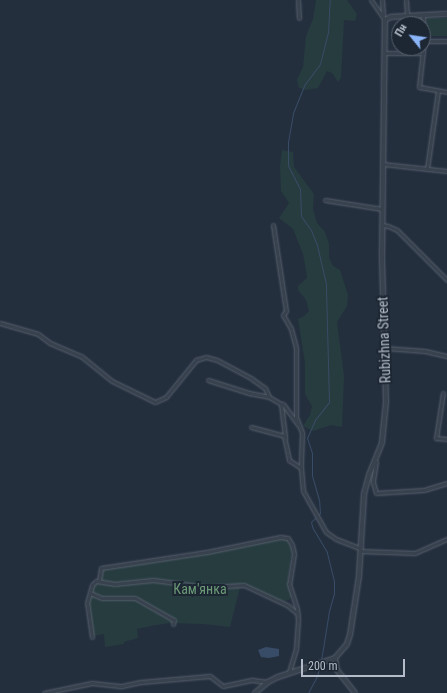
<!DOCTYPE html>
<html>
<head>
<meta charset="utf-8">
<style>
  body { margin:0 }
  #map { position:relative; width:447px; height:693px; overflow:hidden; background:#242f3e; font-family:"Roboto Condensed",sans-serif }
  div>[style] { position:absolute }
  .green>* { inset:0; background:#263c3f; transform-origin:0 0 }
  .water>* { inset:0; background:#394c67 }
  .stream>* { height:1px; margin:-0.5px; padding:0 0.5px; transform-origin:0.5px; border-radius:0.5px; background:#394c67 }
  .roads { filter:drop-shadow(0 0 1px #565f6c) drop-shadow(0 0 1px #565f6c) }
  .minor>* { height:3px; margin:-1.5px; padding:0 1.5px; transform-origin:1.5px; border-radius:1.5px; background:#38414e }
  .tertiary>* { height:4px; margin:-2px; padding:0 2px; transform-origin:2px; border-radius:2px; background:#38414e }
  span { translate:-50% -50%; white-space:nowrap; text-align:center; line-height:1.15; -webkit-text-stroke:4px #1d2633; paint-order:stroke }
  .street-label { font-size:14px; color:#b4bcc9 }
  .park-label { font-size:14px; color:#6b9a76 }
  .north { position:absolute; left:391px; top:16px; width:40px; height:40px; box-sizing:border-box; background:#1d2633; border:1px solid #59626f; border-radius:50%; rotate:300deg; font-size:11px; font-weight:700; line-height:16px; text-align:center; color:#b4bcc9 }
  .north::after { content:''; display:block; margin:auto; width:14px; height:18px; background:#8ab4f8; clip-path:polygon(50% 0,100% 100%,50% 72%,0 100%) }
  .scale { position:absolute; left:301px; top:659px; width:104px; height:18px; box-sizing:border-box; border:2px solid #b4bcc9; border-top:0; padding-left:5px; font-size:12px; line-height:14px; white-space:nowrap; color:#b4bcc9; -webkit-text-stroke:3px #1d2633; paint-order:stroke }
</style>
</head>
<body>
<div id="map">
  <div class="green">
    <div style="clip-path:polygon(316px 0,347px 0,357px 14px,355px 21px,344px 20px,341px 78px,338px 82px,332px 73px,327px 71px,318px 88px,306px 90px,299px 88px,297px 80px,303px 67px,306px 36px,313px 19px)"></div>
    <div style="left:447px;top:18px;width:18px;height:20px;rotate:90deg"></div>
    <div style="clip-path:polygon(282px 150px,293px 152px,294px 167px,314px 194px,313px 209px,317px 223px,325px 232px,329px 244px,329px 258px,333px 266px,340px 270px,348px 295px,347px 306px,337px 322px,344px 376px,342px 427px,331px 425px,313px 431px,303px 426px,310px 415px,312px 406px,305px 394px,305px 363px,298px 319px,303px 317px,309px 311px,306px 300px,298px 290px,298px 286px,307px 278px,306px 270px,303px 254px,293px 229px,279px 218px,289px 203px,281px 191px,280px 166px)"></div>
    <div style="clip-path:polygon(277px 538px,287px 539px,292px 550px,288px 580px,292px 596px,289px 600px,284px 601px,274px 598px,241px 583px,230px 627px,203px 624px,171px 623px,156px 625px,137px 629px,138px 638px,124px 642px,124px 644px,105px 647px,104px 634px,93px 636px,88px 608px,88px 598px,94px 583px,98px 583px,102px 569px,211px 552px)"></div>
  </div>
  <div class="water">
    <div style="clip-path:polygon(266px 647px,279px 649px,279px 656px,269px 658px,261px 657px,258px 650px)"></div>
  </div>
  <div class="stream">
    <div style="left:321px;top:661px;width:51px;rotate:-80.9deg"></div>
    <div style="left:329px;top:611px;width:18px;rotate:-74deg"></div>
    <div style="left:334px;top:594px;width:13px;rotate:-90deg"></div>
    <div style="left:334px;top:581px;width:30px;rotate:-104deg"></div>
    <div style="left:327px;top:552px;width:27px;rotate:-121deg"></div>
    <div style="left:313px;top:529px;width:7px;rotate:-106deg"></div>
    <div style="left:311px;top:522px;width:13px;rotate:-45deg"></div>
    <div style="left:320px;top:513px;width:13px;rotate:-94deg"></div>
    <div style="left:319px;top:500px;width:25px;rotate:-106deg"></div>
    <div style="left:312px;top:476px;width:23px;rotate:-90deg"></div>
    <div style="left:312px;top:453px;width:16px;rotate:-108deg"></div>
    <div style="left:307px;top:438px;width:20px;rotate:-66deg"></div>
    <div style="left:315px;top:420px;width:23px;rotate:-52deg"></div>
    <div style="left:329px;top:402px;width:118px;rotate:-91.5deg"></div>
    <div style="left:326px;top:284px;width:40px;rotate:-103deg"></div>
    <div style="left:317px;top:245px;width:16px;rotate:-112deg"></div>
    <div style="left:311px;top:230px;width:17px;rotate:-126deg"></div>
    <div style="left:301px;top:216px;width:27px;rotate:-92deg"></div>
    <div style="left:300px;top:189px;width:27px;rotate:-117deg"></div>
    <div style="left:288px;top:165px;width:23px;rotate:-90deg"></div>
    <div style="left:288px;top:142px;width:29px;rotate:-80deg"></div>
    <div style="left:293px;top:113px;width:31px;rotate:-68deg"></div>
    <div style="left:305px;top:84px;width:25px;rotate:-53deg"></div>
    <div style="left:320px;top:64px;width:32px;rotate:-76deg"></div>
    <div style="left:328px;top:33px;width:33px;rotate:-87deg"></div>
    <div style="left:308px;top:693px;width:19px;rotate:-62deg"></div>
    <div style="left:317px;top:676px;width:11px;rotate:-75deg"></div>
  </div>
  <div class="roads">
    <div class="minor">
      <div style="left:298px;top:0;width:18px;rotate:87deg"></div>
      <div style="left:371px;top:0;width:24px;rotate:55deg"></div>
      <div style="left:382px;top:0;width:15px;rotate:86deg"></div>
      <div style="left:406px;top:0;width:16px;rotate:86deg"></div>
      <div style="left:423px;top:15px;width:26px;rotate:88deg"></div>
      <div style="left:424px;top:41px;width:46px;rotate:96.2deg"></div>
      <div style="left:419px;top:87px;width:28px;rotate:10deg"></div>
      <div style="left:424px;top:41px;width:23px"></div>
      <div style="left:385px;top:53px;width:38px"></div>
      <div style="left:383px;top:164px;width:64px;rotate:6.2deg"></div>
      <div style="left:427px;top:169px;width:79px;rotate:-82deg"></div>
      <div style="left:325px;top:200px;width:58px;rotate:9deg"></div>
      <div style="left:273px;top:225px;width:87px;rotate:81.4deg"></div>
      <div style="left:286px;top:311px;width:5px;rotate:127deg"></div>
      <div style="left:283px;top:315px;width:16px;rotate:60deg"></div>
      <div style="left:291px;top:329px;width:20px;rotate:75deg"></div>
      <div style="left:296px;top:348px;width:69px;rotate:90deg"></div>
      <div style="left:296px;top:417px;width:17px;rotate:69deg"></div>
      <div style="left:302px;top:433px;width:35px;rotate:92deg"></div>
      <div style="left:382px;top:225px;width:6px;rotate:9deg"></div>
      <div style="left:388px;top:226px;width:10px;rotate:24deg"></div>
      <div style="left:397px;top:230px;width:71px;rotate:45deg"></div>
      <div style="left:0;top:323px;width:40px;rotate:16deg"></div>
      <div style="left:38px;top:334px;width:15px;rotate:37deg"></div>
      <div style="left:50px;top:343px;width:34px;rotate:23deg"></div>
      <div style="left:81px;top:356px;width:40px;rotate:39deg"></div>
      <div style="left:112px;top:381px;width:48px;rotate:26deg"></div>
      <div style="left:155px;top:402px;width:12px;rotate:-24deg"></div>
      <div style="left:166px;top:397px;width:48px;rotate:-51deg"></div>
      <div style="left:196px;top:360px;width:10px;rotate:-17deg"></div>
      <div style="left:206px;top:357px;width:11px;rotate:15deg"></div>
      <div style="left:217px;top:360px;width:40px;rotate:28deg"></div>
      <div style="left:252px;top:379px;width:16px;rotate:35deg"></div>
      <div style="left:265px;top:388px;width:10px;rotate:66deg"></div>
      <div style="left:385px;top:348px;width:40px;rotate:4.3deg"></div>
      <div style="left:425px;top:351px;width:23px;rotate:13deg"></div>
      <div style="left:208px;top:380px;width:43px;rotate:17.6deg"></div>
      <div style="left:249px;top:393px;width:20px;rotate:11deg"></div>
      <div style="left:269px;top:397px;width:14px;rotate:30deg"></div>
      <div style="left:281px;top:404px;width:34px;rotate:83deg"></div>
      <div style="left:443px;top:393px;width:46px;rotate:98.8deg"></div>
      <div style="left:436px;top:438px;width:11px;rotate:5deg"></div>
      <div style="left:283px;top:404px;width:26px;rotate:54deg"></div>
      <div style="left:251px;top:427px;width:34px;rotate:15deg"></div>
      <div style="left:284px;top:436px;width:25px;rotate:78deg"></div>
      <div style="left:289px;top:460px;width:14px;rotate:34deg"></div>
      <div style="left:301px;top:468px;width:23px;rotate:85deg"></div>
      <div style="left:303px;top:491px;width:47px;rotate:60.7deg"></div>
      <div style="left:326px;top:532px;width:12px;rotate:35deg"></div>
      <div style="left:336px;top:539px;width:26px;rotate:21deg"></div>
      <div style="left:376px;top:462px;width:20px;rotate:99deg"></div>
      <div style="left:373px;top:482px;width:11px;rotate:75deg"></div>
      <div style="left:376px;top:493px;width:48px;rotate:-3.6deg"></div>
      <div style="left:424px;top:490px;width:24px;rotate:-17deg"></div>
      <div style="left:360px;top:551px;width:55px;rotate:2.1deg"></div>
      <div style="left:415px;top:553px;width:35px;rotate:-24deg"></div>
      <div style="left:99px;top:581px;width:13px;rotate:-81deg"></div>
      <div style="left:101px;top:568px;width:107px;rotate:-8.6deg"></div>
      <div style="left:207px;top:552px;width:75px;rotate:-11.6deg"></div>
      <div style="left:280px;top:537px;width:8px;rotate:7deg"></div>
      <div style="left:288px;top:538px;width:8px;rotate:60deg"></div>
      <div style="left:292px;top:545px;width:9px;rotate:77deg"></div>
      <div style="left:294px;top:554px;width:30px;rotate:99deg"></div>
      <div style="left:289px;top:584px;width:26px;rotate:72deg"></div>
      <div style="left:297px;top:609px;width:11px;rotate:85deg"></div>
      <div style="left:298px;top:620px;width:29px;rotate:94deg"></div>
      <div style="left:296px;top:649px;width:24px;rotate:107deg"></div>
      <div style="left:90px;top:593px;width:13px;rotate:23deg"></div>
      <div style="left:102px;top:598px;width:33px"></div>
      <div style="left:135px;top:598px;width:43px;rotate:29.6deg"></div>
      <div style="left:172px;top:619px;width:2px;rotate:27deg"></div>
      <div style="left:174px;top:620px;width:4px;rotate:104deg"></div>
      <div style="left:92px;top:637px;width:34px;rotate:-98deg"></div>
      <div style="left:87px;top:603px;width:19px;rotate:-74deg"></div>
      <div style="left:92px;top:585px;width:6px;rotate:-45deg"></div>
      <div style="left:96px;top:581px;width:18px;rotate:9deg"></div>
      <div style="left:114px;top:584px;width:39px;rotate:-6deg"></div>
      <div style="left:153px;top:580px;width:54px;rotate:7.4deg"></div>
      <div style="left:207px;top:587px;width:37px;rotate:-3deg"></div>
      <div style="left:244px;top:585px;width:47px;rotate:24.9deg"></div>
      <div style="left:287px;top:605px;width:14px;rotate:39deg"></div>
      <div style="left:44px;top:693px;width:49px;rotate:-11.8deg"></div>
      <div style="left:92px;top:683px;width:30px;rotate:6deg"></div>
      <div style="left:122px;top:686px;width:19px;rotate:-12deg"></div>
      <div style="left:141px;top:682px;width:69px;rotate:-5deg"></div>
      <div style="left:210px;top:676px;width:16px;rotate:38deg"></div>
      <div style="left:223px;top:686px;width:30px;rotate:-12deg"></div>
      <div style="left:252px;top:680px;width:16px;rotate:7deg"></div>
    </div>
    <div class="tertiary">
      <div style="left:335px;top:658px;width:12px;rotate:81deg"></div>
      <div style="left:337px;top:670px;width:29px;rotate:52deg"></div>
      <div style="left:255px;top:693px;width:17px;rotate:-40deg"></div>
      <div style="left:268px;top:682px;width:11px;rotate:-27deg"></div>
      <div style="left:278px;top:677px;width:60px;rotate:-18.4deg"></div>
      <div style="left:335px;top:658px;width:18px;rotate:-49deg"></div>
      <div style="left:347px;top:644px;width:9px;rotate:-72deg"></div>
      <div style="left:350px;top:635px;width:60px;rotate:-81.3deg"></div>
      <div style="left:359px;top:576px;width:82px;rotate:-86.5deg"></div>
      <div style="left:364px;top:494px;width:20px;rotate:-75deg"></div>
      <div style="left:369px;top:475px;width:35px;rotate:-68deg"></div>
      <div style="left:382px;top:442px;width:40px;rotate:-84.3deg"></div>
      <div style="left:386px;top:402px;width:145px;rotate:-91.6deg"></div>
      <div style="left:382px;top:257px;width:237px;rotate:-89.3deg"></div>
      <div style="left:385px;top:20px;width:7px;rotate:-27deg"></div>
      <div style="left:391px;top:17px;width:56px;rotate:-3.1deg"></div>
    </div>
  </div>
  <div class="street-label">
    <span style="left:384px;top:340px;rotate:-92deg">Rubizhna Street</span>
  </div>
  <div class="park-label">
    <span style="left:200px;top:589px">Кам'янка</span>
  </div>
  <div class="north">Пн</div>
  <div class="scale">200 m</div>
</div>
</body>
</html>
